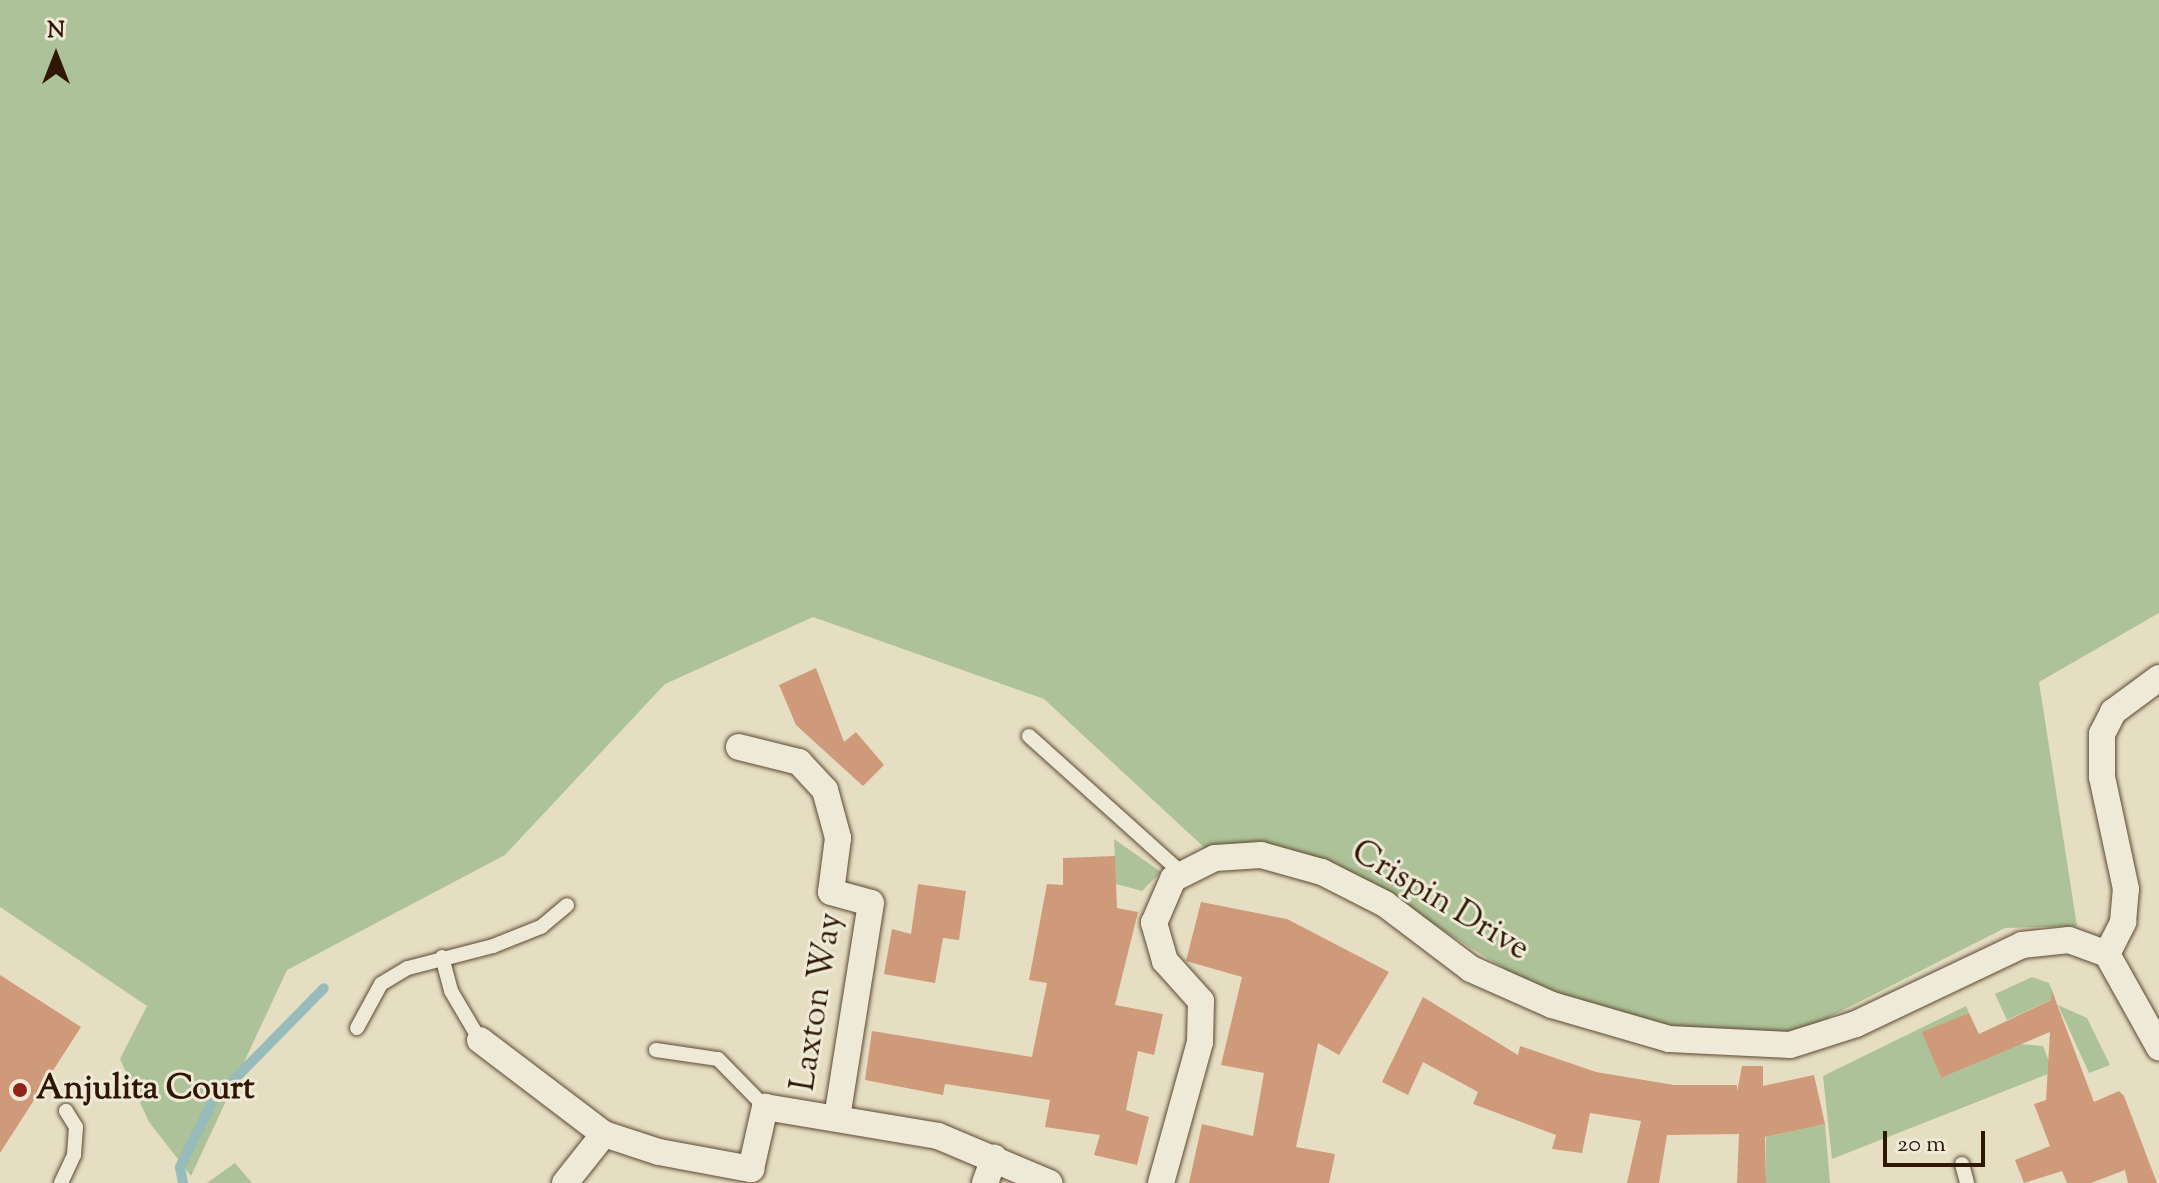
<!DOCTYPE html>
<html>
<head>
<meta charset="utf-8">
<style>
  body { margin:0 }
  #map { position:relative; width:2159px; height:1183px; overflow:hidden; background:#e6dec3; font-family:"Sorts Mill Goudy",serif }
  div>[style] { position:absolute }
  .green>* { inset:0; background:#aec299 }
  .stream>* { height:10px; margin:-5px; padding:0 5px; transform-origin:5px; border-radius:5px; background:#98bbbb }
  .building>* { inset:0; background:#ce9a7a }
  .roads { filter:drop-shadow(0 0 2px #5d4933) drop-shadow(0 0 2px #5d4933) }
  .service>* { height:14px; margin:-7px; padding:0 7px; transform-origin:7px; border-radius:7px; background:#efead8 }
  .minor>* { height:26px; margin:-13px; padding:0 13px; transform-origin:13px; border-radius:13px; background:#efead8 }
  .dots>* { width:22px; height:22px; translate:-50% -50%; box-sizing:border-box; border:4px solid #efead8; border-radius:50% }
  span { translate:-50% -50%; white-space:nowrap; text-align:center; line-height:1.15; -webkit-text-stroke:6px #efead8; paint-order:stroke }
  .street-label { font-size:34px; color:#2f1703 }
  .poi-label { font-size:34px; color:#2f1703; font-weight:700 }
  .left { translate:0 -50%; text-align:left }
  .north { position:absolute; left:16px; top:16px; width:80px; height:80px; -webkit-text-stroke:6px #efead8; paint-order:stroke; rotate:0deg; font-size:22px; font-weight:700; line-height:32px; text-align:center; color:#2f1703 }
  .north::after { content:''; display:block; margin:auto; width:28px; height:36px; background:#2f1703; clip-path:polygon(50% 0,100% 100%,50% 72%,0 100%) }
  .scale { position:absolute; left:1883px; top:1131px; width:102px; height:36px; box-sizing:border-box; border:4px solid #2f1703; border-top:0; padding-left:10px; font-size:24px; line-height:28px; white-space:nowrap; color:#2f1703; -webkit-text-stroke:6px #efead8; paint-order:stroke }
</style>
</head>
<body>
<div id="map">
  <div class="green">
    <div style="clip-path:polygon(0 0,2159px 0,2159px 613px,2039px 682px,2077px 926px,2005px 928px,1790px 1037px,1668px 1026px,1555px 1000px,1359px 878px,1208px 851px,1044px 699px,813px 617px,665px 684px,505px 855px,287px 970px,191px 1176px,149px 1122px,120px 1059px,147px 1006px,0 907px)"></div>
    <div style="clip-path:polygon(1114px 839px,1161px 872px,1142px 891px,1116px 884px)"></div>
    <div style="clip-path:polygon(2032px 977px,2049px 983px,2055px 998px,2007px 1020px,1995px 994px)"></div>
    <div style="clip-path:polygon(2058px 1005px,2087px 1018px,2110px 1065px,2089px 1073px)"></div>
    <div style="clip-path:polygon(1966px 1006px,1969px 1013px,1923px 1033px,1941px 1078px,2020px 1044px,2043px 1046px,2053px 1072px,1832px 1159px,1823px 1076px)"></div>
    <div style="clip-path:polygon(1825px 1124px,1830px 1183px,1766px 1183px,1766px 1137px)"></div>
    <div style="clip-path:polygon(235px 1163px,252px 1183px,207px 1183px)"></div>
  </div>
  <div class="stream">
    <div style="left:183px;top:1183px;width:16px;rotate:-101deg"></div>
    <div style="left:180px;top:1167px;width:74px;rotate:-63.4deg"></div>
    <div style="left:213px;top:1101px;width:158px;rotate:-45.5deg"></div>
  </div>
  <div class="building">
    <div style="clip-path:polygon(816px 668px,844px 742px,856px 732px,884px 765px,863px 786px,796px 725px,779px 685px)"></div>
    <div style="clip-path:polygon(1115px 856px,1117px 908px,1138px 912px,1115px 1005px,1163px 1014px,1154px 1055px,1138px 1051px,1126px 1110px,1149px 1117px,1137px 1165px,1094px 1155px,1100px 1135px,1045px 1127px,1050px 1100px,945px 1084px,943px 1095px,865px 1080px,872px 1031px,1032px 1057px,1047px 983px,1029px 980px,1047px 884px,1063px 885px,1063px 858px)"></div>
    <div style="clip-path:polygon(918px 884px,966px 891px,959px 940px,943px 938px,935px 983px,884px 974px,892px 929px,911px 934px)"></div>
    <div style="clip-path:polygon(1201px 902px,1287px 919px,1389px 972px,1339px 1055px,1318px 1043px,1296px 1147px,1335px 1154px,1329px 1183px,1189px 1183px,1202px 1124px,1253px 1136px,1264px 1073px,1221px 1065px,1242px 977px,1186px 961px)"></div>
    <div style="clip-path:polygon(0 975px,81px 1027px,0 1153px)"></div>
    <div style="clip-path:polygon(2052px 991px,2094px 1102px,2119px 1091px,2124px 1096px,2157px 1183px,2128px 1183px,2125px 1170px,2091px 1183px,2067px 1183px,2062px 1171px,2024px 1183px,2015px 1160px,2050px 1146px,2034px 1104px,2046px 1100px,2050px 1032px,1941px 1078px,1922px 1032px,1969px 1013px,1979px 1034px,2051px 1000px)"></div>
    <div style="clip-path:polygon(1423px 997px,1518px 1055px,1520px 1046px,1596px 1072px,1674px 1085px,1737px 1085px,1737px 1092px,1742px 1066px,1763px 1066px,1763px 1086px,1814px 1075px,1825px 1124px,1765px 1137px,1766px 1183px,1737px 1183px,1739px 1134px,1667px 1135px,1659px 1183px,1627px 1183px,1641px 1121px,1590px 1113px,1582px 1153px,1552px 1149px,1556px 1135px,1473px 1104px,1478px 1092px,1423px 1062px,1408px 1095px,1382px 1082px)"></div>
  </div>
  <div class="roads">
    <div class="service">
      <div style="left:1029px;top:736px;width:207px;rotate:41.9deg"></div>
      <div style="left:442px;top:957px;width:35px;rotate:75deg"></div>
      <div style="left:451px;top:991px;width:57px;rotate:59.4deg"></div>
      <div style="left:357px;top:1028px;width:50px;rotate:-61.4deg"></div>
      <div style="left:381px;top:984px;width:31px;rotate:-31deg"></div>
      <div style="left:408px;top:968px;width:88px;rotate:-14.5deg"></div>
      <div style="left:493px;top:946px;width:52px;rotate:-21.6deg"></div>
      <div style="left:541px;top:927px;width:34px;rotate:-40deg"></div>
      <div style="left:656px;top:1050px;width:63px;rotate:8.3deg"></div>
      <div style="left:718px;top:1059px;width:67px;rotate:45.6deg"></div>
      <div style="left:1962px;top:1164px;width:20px;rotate:75deg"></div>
      <div style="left:61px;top:1183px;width:31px;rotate:-65deg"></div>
      <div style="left:74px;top:1155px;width:28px;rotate:-86deg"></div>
      <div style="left:76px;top:1127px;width:19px;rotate:-122deg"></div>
    </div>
    <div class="minor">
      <div style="left:739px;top:747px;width:62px;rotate:14deg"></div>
      <div style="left:799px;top:762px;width:38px;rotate:47deg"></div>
      <div style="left:825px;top:790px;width:50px;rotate:74.8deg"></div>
      <div style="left:838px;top:838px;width:54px;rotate:97.4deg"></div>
      <div style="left:831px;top:892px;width:41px;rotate:15.4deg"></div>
      <div style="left:871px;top:903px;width:217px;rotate:99deg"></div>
      <div style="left:2107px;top:954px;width:36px;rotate:-63deg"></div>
      <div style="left:2123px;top:922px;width:33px;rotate:-85deg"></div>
      <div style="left:2126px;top:889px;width:115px;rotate:-102.1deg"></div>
      <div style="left:2102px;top:777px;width:43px;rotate:-90deg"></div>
      <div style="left:2102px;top:734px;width:25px;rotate:-63deg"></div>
      <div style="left:2113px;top:712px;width:57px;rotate:-36.5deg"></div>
      <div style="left:480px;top:1040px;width:156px;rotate:37.2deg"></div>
      <div style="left:604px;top:1134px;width:58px;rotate:18.1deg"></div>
      <div style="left:659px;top:1152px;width:94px;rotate:10.5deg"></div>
      <div style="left:751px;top:1169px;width:64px;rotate:-77.3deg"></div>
      <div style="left:765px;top:1107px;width:175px;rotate:9.5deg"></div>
      <div style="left:938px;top:1136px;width:121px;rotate:22.9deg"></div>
      <div style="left:565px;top:1183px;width:63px;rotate:-51.5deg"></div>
      <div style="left:985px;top:1183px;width:27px;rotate:-70deg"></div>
      <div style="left:1161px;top:1183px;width:146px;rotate:-74.5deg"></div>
      <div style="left:1200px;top:1042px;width:41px;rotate:-88.6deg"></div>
      <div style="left:1201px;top:1001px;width:54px;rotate:-132deg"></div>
      <div style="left:1165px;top:961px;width:40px;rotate:-106deg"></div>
      <div style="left:1154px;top:923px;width:48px;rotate:-66.6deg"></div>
      <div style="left:1173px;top:879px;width:47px;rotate:-26.6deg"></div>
      <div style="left:1215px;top:858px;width:46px;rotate:-3.7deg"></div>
      <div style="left:1261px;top:855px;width:63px;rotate:15.6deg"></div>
      <div style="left:1322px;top:872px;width:71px;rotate:26.9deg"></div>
      <div style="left:1385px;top:904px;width:108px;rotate:37.1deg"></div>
      <div style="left:1471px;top:969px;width:89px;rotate:24deg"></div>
      <div style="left:1552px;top:1005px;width:122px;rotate:16.2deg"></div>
      <div style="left:1669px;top:1039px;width:121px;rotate:2.8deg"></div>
      <div style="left:1790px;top:1045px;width:69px;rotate:-17.7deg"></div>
      <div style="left:1856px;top:1024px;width:184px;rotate:-25.4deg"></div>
      <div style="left:2022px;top:945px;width:47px;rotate:-6.1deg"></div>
      <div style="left:2069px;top:940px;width:40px;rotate:20.2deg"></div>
      <div style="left:2107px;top:954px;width:107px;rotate:60.8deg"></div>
    </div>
  </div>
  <div class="dots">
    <div style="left:20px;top:1090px;background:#8f2418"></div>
  </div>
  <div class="street-label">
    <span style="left:1440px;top:901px;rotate:31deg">Crispin Drive</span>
    <span style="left:818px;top:1002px;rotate:-81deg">Laxton Way</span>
  </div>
  <div class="poi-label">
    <span class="left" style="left:36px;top:1090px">Anjulita Court</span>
  </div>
  <div class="north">N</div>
  <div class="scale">20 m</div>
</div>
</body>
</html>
